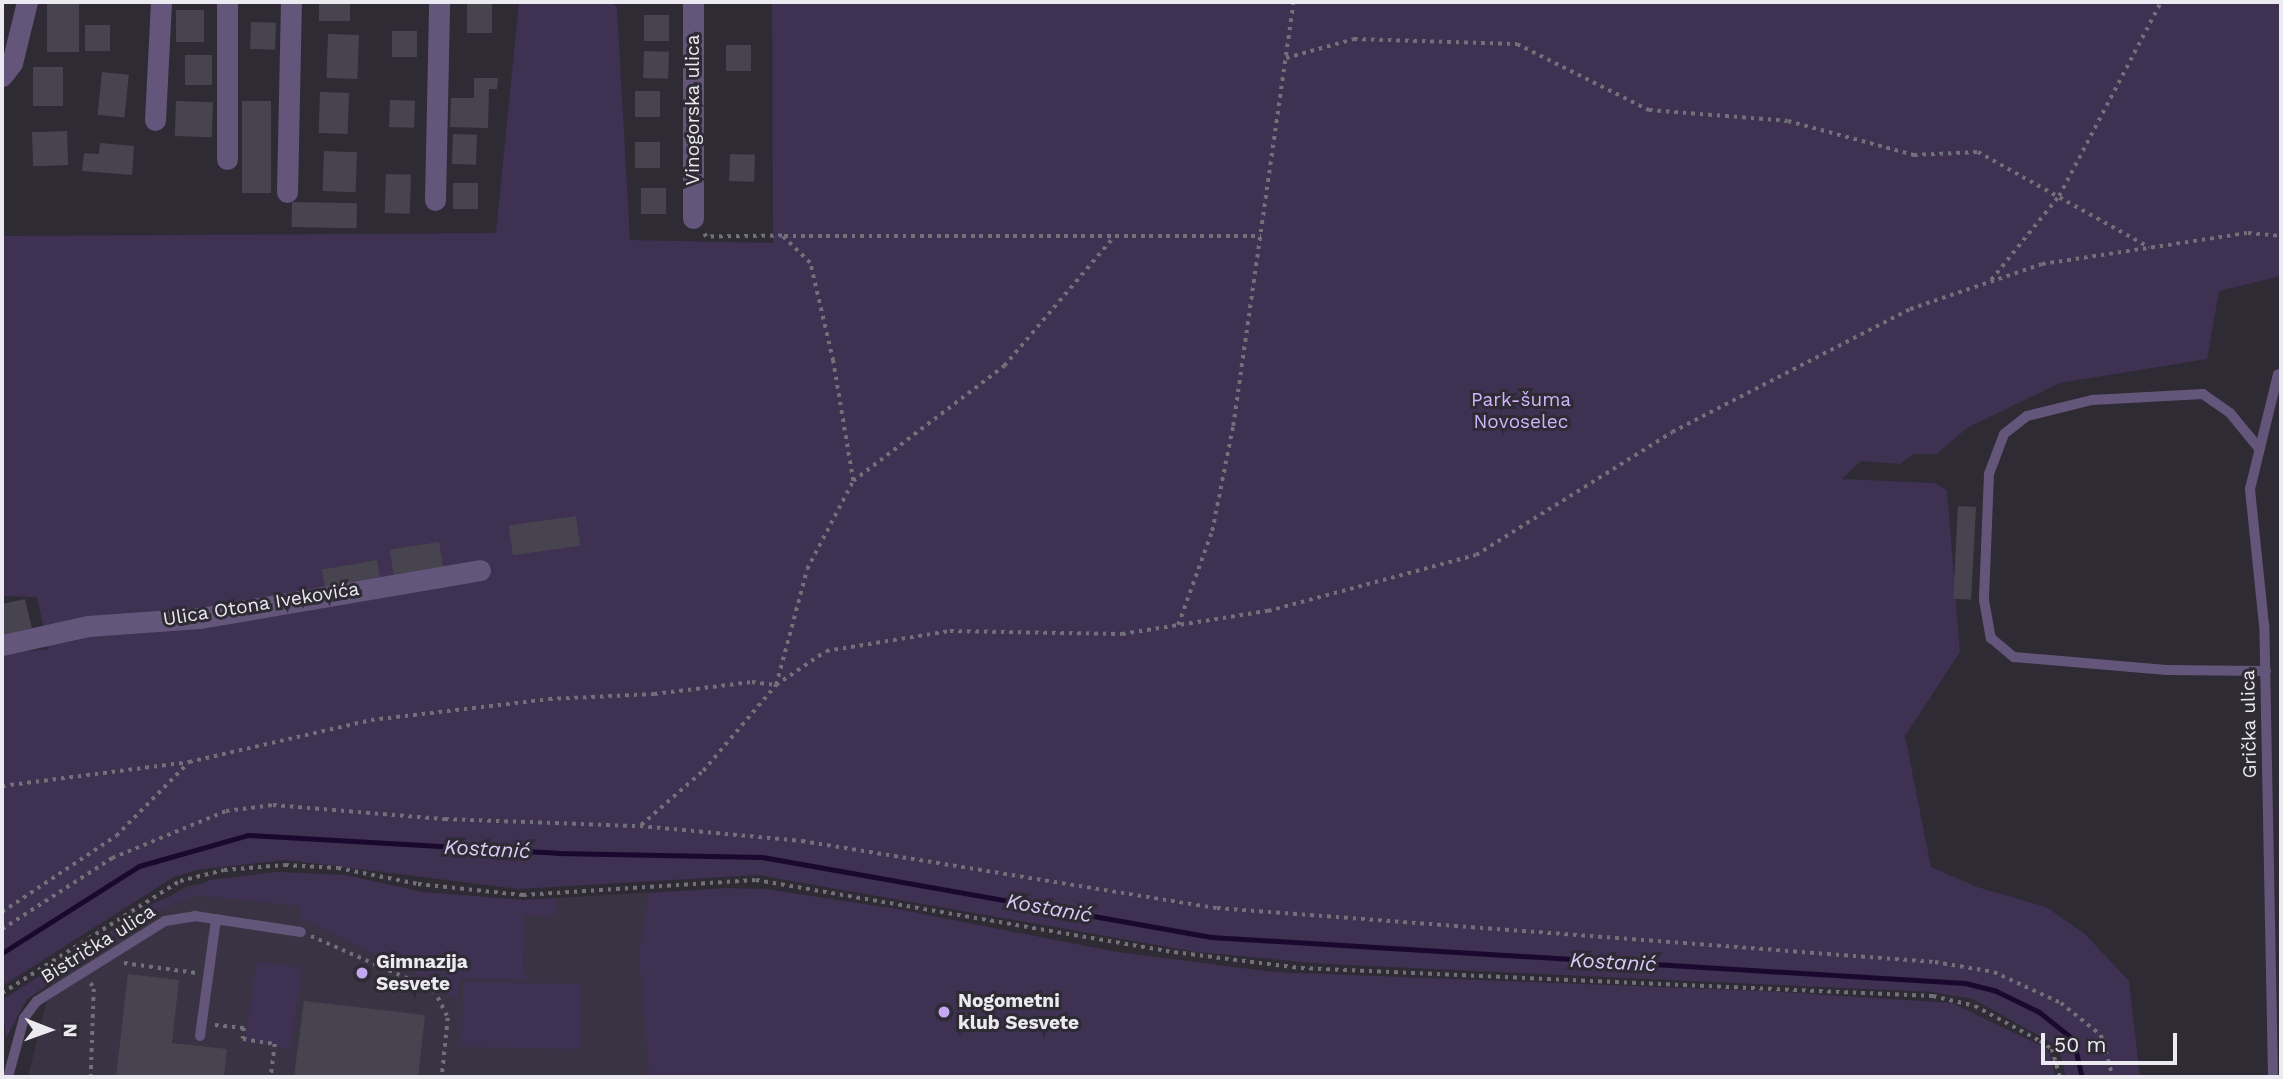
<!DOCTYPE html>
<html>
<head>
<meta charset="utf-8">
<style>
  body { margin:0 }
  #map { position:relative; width:2283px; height:1079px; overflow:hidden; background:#2e2b34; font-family:"Work Sans",sans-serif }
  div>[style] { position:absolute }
  .built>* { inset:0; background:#393343 }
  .green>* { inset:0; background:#3e3152; transform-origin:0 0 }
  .stream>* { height:5px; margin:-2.5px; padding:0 2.5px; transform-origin:2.5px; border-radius:2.5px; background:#1b082f }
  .building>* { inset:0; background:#48444f; transform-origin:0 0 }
  .path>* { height:3.5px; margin-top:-1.75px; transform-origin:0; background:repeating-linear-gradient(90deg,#727078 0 3.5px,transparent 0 8.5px) }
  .service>* { height:10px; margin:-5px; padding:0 5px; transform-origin:5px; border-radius:5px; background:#64567b }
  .minor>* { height:21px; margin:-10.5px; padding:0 10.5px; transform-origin:10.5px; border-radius:10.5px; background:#64567b }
  .dots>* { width:19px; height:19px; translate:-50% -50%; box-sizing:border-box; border:4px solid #2e2b34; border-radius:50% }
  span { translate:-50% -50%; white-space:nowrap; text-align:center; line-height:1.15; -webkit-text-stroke:6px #2e2b34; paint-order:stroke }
  .street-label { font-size:19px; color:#eceaf1 }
  .park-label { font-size:19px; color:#d0b4fd }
  .poi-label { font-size:19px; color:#eceaf1; font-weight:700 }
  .left { translate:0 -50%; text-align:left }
  .water-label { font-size:21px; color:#dacaf6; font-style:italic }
  .frame { position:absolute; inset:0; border:4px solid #eceaf1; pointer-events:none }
  .north { position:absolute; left:14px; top:995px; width:70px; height:70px; -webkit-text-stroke:5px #2e2b34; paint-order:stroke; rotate:91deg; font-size:19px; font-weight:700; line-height:28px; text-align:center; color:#eceaf1 }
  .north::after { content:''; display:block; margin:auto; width:24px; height:32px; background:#eceaf1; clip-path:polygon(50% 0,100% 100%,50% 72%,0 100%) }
  .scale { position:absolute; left:2041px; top:1033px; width:136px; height:32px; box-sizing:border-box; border:4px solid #eceaf1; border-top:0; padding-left:9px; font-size:21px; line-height:24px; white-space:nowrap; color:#eceaf1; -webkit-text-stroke:5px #2e2b34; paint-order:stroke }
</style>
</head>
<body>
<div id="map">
  <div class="built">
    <div style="clip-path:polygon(277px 872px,344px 875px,423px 892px,524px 900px,675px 891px,664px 1077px,28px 1077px,56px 964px,187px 886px)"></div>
  </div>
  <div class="green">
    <div style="clip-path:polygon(519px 2px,612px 2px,617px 8px,630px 240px,773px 243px,772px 2px,2281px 2px,2281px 276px,2219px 291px,2207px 359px,2060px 383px,1967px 428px,1937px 454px,1913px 454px,1900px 464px,1861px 461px,1842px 479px,1934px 483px,1947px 490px,1960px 652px,1905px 736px,1931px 867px,1977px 887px,2046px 907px,2085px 934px,2129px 981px,2140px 1077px,2066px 1077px,2061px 1056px,2052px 1043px,1973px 999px,1932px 992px,1325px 964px,1196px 952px,758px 875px,519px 889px,286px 860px,197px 870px,174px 877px,2px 986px,2px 654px,48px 649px,37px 597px,2px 596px,2px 236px,496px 233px)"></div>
    <div style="clip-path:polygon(277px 872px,344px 875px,423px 892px,524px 900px,556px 898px,556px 915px,524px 916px,523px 973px,532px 980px,459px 978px,458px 999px,453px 999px,437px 984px,300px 918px,299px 906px,197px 895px,162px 910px,27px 999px,6px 1038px,2px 1000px,152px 904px,210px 880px)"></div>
    <div style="clip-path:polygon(727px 888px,766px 889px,897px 909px,1117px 952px,1273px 972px,1765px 991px,1952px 1003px,2042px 1046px,2050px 1053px,2055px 1077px,645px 1077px,649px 1072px,639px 954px,649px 893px)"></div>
    <div style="left:257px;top:961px;width:46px;height:82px;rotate:9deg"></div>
    <div style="left:463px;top:982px;width:119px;height:65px;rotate:1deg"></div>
  </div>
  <div class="stream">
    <div style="left:2px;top:953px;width:162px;rotate:-32.4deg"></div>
    <div style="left:139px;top:866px;width:113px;rotate:-15.9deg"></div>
    <div style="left:248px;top:835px;width:310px;rotate:3.3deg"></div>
    <div style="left:557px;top:853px;width:205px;rotate:1.1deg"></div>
    <div style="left:762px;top:857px;width:456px;rotate:10.1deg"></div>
    <div style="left:1211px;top:937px;width:755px;rotate:3.49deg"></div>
    <div style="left:1965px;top:983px;width:32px;rotate:14deg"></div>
    <div style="left:1996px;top:991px;width:48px;rotate:26deg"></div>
    <div style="left:2039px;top:1012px;width:43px;rotate:38.5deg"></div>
    <div style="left:2073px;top:1039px;width:39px;rotate:77deg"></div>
  </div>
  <div class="building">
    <div style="left:47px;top:2px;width:32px;height:50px"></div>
    <div style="left:319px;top:2px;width:31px;height:19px"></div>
    <div style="left:467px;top:2px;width:25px;height:31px"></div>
    <div style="left:176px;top:10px;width:28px;height:32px"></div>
    <div style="left:644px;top:15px;width:25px;height:26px"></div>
    <div style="left:251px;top:22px;width:25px;height:27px;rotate:2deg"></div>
    <div style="left:85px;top:25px;width:25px;height:26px"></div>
    <div style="left:392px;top:31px;width:25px;height:26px"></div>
    <div style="left:328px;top:34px;width:31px;height:44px;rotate:2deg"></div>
    <div style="left:726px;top:45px;width:25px;height:26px"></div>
    <div style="left:644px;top:51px;width:25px;height:27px;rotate:2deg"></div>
    <div style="left:185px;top:55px;width:27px;height:30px"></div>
    <div style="left:33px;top:67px;width:30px;height:39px"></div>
    <div style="left:102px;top:72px;width:27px;height:43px;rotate:6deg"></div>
    <div style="clip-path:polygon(474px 78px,498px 78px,497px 89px,489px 89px,488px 128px,450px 127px,451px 98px,474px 98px)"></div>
    <div style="left:635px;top:91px;width:25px;height:26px"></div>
    <div style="left:320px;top:92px;width:29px;height:41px;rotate:2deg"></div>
    <div style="left:390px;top:100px;width:25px;height:27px;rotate:2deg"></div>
    <div style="left:176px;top:101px;width:37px;height:35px;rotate:2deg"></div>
    <div style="left:242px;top:101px;width:29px;height:92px"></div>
    <div style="left:67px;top:131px;width:34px;height:35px;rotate:88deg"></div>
    <div style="left:453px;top:134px;width:24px;height:30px;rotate:2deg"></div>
    <div style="left:635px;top:142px;width:25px;height:26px"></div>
    <div style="clip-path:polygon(100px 143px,134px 146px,132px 175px,82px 171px,84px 153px,99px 154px)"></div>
    <div style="left:324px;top:151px;width:33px;height:40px;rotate:2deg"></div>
    <div style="left:730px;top:154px;width:25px;height:27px;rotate:2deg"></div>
    <div style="left:386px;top:174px;width:25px;height:39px;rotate:2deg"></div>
    <div style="left:453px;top:183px;width:25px;height:26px"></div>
    <div style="left:641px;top:188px;width:25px;height:26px"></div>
    <div style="left:292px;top:202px;width:65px;height:25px;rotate:1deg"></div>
    <div style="left:1958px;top:506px;width:18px;height:93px;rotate:3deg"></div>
    <div style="left:576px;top:516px;width:30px;height:68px;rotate:82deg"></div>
    <div style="left:439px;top:542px;width:25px;height:50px;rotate:81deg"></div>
    <div style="left:377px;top:560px;width:17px;height:56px;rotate:80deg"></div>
    <div style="clip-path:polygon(25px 599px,32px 628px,2px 635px,2px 604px)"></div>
    <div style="clip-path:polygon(128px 974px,179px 980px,172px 1043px,227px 1049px,224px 1077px,116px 1077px)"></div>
    <div style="clip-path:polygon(304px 1001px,425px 1015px,418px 1077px,294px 1077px)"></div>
  </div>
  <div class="path">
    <div style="left:1286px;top:58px;width:71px;rotate:-15.6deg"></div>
    <div style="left:1354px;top:39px;width:163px;rotate:1.8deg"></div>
    <div style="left:1517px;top:44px;width:148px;rotate:26.6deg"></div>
    <div style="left:1649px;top:110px;width:139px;rotate:4.5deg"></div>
    <div style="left:1788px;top:121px;width:131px;rotate:15.1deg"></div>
    <div style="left:1914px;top:155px;width:64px;rotate:-2.7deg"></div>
    <div style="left:1978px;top:152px;width:196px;rotate:29.1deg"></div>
    <div style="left:784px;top:236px;width:477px"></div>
    <div style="left:1991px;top:280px;width:108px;rotate:-51deg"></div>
    <div style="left:2059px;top:196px;width:219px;rotate:-62.3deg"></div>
    <div style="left:853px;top:481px;width:190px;rotate:-37.3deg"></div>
    <div style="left:1004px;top:366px;width:168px;rotate:-49.6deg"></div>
    <div style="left:1178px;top:625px;width:100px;rotate:-70.1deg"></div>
    <div style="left:1212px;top:531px;width:107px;rotate:-78.7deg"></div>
    <div style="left:1233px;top:426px;width:428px;rotate:-81.9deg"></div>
    <div style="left:2px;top:786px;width:189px;rotate:-7.3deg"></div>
    <div style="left:189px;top:762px;width:187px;rotate:-13deg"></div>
    <div style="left:371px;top:720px;width:179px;rotate:-6.7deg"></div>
    <div style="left:549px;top:699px;width:105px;rotate:-2.7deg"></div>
    <div style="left:654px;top:694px;width:99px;rotate:-7deg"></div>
    <div style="left:752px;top:682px;width:24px;rotate:7deg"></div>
    <div style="left:776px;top:685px;width:120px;rotate:-75deg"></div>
    <div style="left:807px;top:569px;width:99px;rotate:-62.4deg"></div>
    <div style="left:853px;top:481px;width:122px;rotate:-99.5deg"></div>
    <div style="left:833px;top:361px;width:101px;rotate:-103.2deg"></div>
    <div style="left:810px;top:263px;width:39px;rotate:-136deg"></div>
    <div style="left:782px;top:236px;width:76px;rotate:179.2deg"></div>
    <div style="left:706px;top:237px;width:6px;rotate:-121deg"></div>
    <div style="left:641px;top:825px;width:82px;rotate:-41.1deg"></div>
    <div style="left:703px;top:771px;width:113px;rotate:-49.7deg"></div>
    <div style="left:776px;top:685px;width:60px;rotate:-34.2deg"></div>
    <div style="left:826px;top:651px;width:126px;rotate:-9.2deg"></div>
    <div style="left:950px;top:631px;width:172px;rotate:1deg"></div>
    <div style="left:1122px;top:634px;width:148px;rotate:-9deg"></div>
    <div style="left:1268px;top:611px;width:215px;rotate:-15.1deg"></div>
    <div style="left:1476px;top:555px;width:231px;rotate:-32.1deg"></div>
    <div style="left:1672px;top:432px;width:268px;rotate:-27.3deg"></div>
    <div style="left:1910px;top:309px;width:139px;rotate:-18.8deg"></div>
    <div style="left:2042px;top:264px;width:208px;rotate:-8.6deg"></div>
    <div style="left:2248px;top:233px;width:33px;rotate:5deg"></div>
    <div style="left:2px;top:912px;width:137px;rotate:-33.7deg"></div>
    <div style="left:116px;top:836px;width:101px;rotate:-45.4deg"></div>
    <div style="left:2px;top:929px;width:131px;rotate:-32.8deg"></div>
    <div style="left:112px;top:858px;width:123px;rotate:-22.4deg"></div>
    <div style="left:226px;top:811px;width:47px;rotate:-7.3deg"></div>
    <div style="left:273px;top:805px;width:173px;rotate:4.7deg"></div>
    <div style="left:445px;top:819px;width:195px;rotate:2.1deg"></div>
    <div style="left:640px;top:826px;width:163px;rotate:5.3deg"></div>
    <div style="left:802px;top:841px;width:420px;rotate:9.2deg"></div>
    <div style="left:1217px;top:908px;width:720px;rotate:4.3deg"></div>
    <div style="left:1935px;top:962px;width:60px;rotate:9.6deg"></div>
    <div style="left:1994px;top:972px;width:74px;rotate:24.8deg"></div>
    <div style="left:2061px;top:1003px;width:51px;rotate:38.7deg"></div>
    <div style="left:2101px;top:1035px;width:44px;rotate:74.1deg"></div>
    <div style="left:311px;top:936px;width:134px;rotate:23.7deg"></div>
    <div style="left:434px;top:990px;width:31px;rotate:63deg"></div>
    <div style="left:448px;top:1018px;width:59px;rotate:95.8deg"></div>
    <div style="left:124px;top:963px;width:73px;rotate:7.9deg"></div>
    <div style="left:91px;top:983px;width:7px;rotate:63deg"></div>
    <div style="left:94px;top:989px;width:88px;rotate:92deg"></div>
    <div style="left:2px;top:993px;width:210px;rotate:-32.2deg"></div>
    <div style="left:180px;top:881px;width:45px;rotate:-14deg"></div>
    <div style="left:224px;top:870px;width:61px;rotate:-4.7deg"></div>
    <div style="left:285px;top:865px;width:53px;rotate:3.2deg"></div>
    <div style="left:338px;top:868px;width:82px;rotate:11.3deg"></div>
    <div style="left:418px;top:884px;width:106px;rotate:6deg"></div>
    <div style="left:523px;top:895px;width:233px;rotate:-3.7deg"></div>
    <div style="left:756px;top:880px;width:416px;rotate:9.8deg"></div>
    <div style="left:1166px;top:951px;width:136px;rotate:7.2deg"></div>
    <div style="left:1301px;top:968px;width:633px;rotate:2.54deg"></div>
    <div style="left:1933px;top:996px;width:43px;rotate:13.4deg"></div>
    <div style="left:1975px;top:1006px;width:74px;rotate:28.3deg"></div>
    <div style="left:2040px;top:1041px;width:14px;rotate:34deg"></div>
    <div style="left:2052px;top:1049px;width:29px;rotate:74deg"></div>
    <div style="left:215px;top:1025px;width:29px;rotate:6deg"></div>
    <div style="left:244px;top:1028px;width:11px;rotate:95deg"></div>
    <div style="left:243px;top:1039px;width:32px;rotate:9deg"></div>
    <div style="left:275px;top:1044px;width:33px;rotate:97deg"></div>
  </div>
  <div class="service">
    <div style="left:2258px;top:447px;width:44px;rotate:-129.5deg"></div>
    <div style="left:2230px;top:413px;width:33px;rotate:-145deg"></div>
    <div style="left:2203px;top:394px;width:111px;rotate:176.9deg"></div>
    <div style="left:2092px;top:400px;width:67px;rotate:166.2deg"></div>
    <div style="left:2027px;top:416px;width:29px;rotate:142deg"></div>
    <div style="left:2004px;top:434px;width:43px;rotate:110.6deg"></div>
    <div style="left:1989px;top:474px;width:126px;rotate:92.3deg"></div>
    <div style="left:1984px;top:600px;width:39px;rotate:80deg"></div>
    <div style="left:1991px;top:638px;width:30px;rotate:40deg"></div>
    <div style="left:2014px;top:657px;width:153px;rotate:4.9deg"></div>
    <div style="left:2166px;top:670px;width:100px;rotate:0.6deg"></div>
    <div style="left:200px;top:1036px;width:118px;rotate:-82.2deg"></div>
    <div style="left:8px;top:1077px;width:61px;rotate:-74.8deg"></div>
    <div style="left:24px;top:1018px;width:21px;rotate:-53deg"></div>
    <div style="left:37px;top:1001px;width:151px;rotate:-32deg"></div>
    <div style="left:165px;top:921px;width:30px;rotate:-9deg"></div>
    <div style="left:195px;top:916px;width:107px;rotate:8.6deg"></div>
    <div style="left:2273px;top:1077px;width:452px;rotate:-91.1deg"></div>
    <div style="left:2264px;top:625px;width:137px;rotate:-95.9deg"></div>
    <div style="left:2250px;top:489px;width:118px;rotate:-76.3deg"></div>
  </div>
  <div class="minor">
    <div style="left:2px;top:76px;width:16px;rotate:-52deg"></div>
    <div style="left:12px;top:63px;width:63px;rotate:-76.2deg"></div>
    <div style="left:155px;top:120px;width:118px;rotate:-87.1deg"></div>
    <div style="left:227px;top:159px;width:157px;rotate:-90deg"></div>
    <div style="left:287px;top:192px;width:190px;rotate:-88.8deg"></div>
    <div style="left:435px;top:200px;width:198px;rotate:-88.8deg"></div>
    <div style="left:693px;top:218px;width:216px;rotate:-90deg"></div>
    <div style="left:2px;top:645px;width:88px;rotate:-12.5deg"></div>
    <div style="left:88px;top:626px;width:112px;rotate:-4.1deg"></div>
    <div style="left:200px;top:618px;width:284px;rotate:-9.7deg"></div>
  </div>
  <div class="dots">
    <div style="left:362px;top:973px;background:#c4a7f1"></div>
    <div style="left:944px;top:1012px;background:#c4a7f1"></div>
  </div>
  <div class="street-label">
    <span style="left:693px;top:110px;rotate:-90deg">Vinogorska ulica</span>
    <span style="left:261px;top:604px;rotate:-9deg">Ulica Otona Ivekovića</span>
    <span style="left:2249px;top:724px;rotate:-91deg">Grička ulica</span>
    <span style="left:98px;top:944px;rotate:-32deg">Bistrička ulica</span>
  </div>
  <div class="park-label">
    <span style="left:1521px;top:411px">Park-šuma<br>Novoselec</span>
  </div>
  <div class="poi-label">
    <span class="left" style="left:376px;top:973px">Gimnazija<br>Sesvete</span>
    <span class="left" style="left:958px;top:1012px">Nogometni<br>klub Sesvete</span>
  </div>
  <div class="water-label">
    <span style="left:487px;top:849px;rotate:3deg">Kostanić</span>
    <span style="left:1049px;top:908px;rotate:10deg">Kostanić</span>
    <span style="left:1613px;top:962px;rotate:3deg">Kostanić</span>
  </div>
  <div class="frame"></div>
  <div class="north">N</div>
  <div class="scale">50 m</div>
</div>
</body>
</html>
